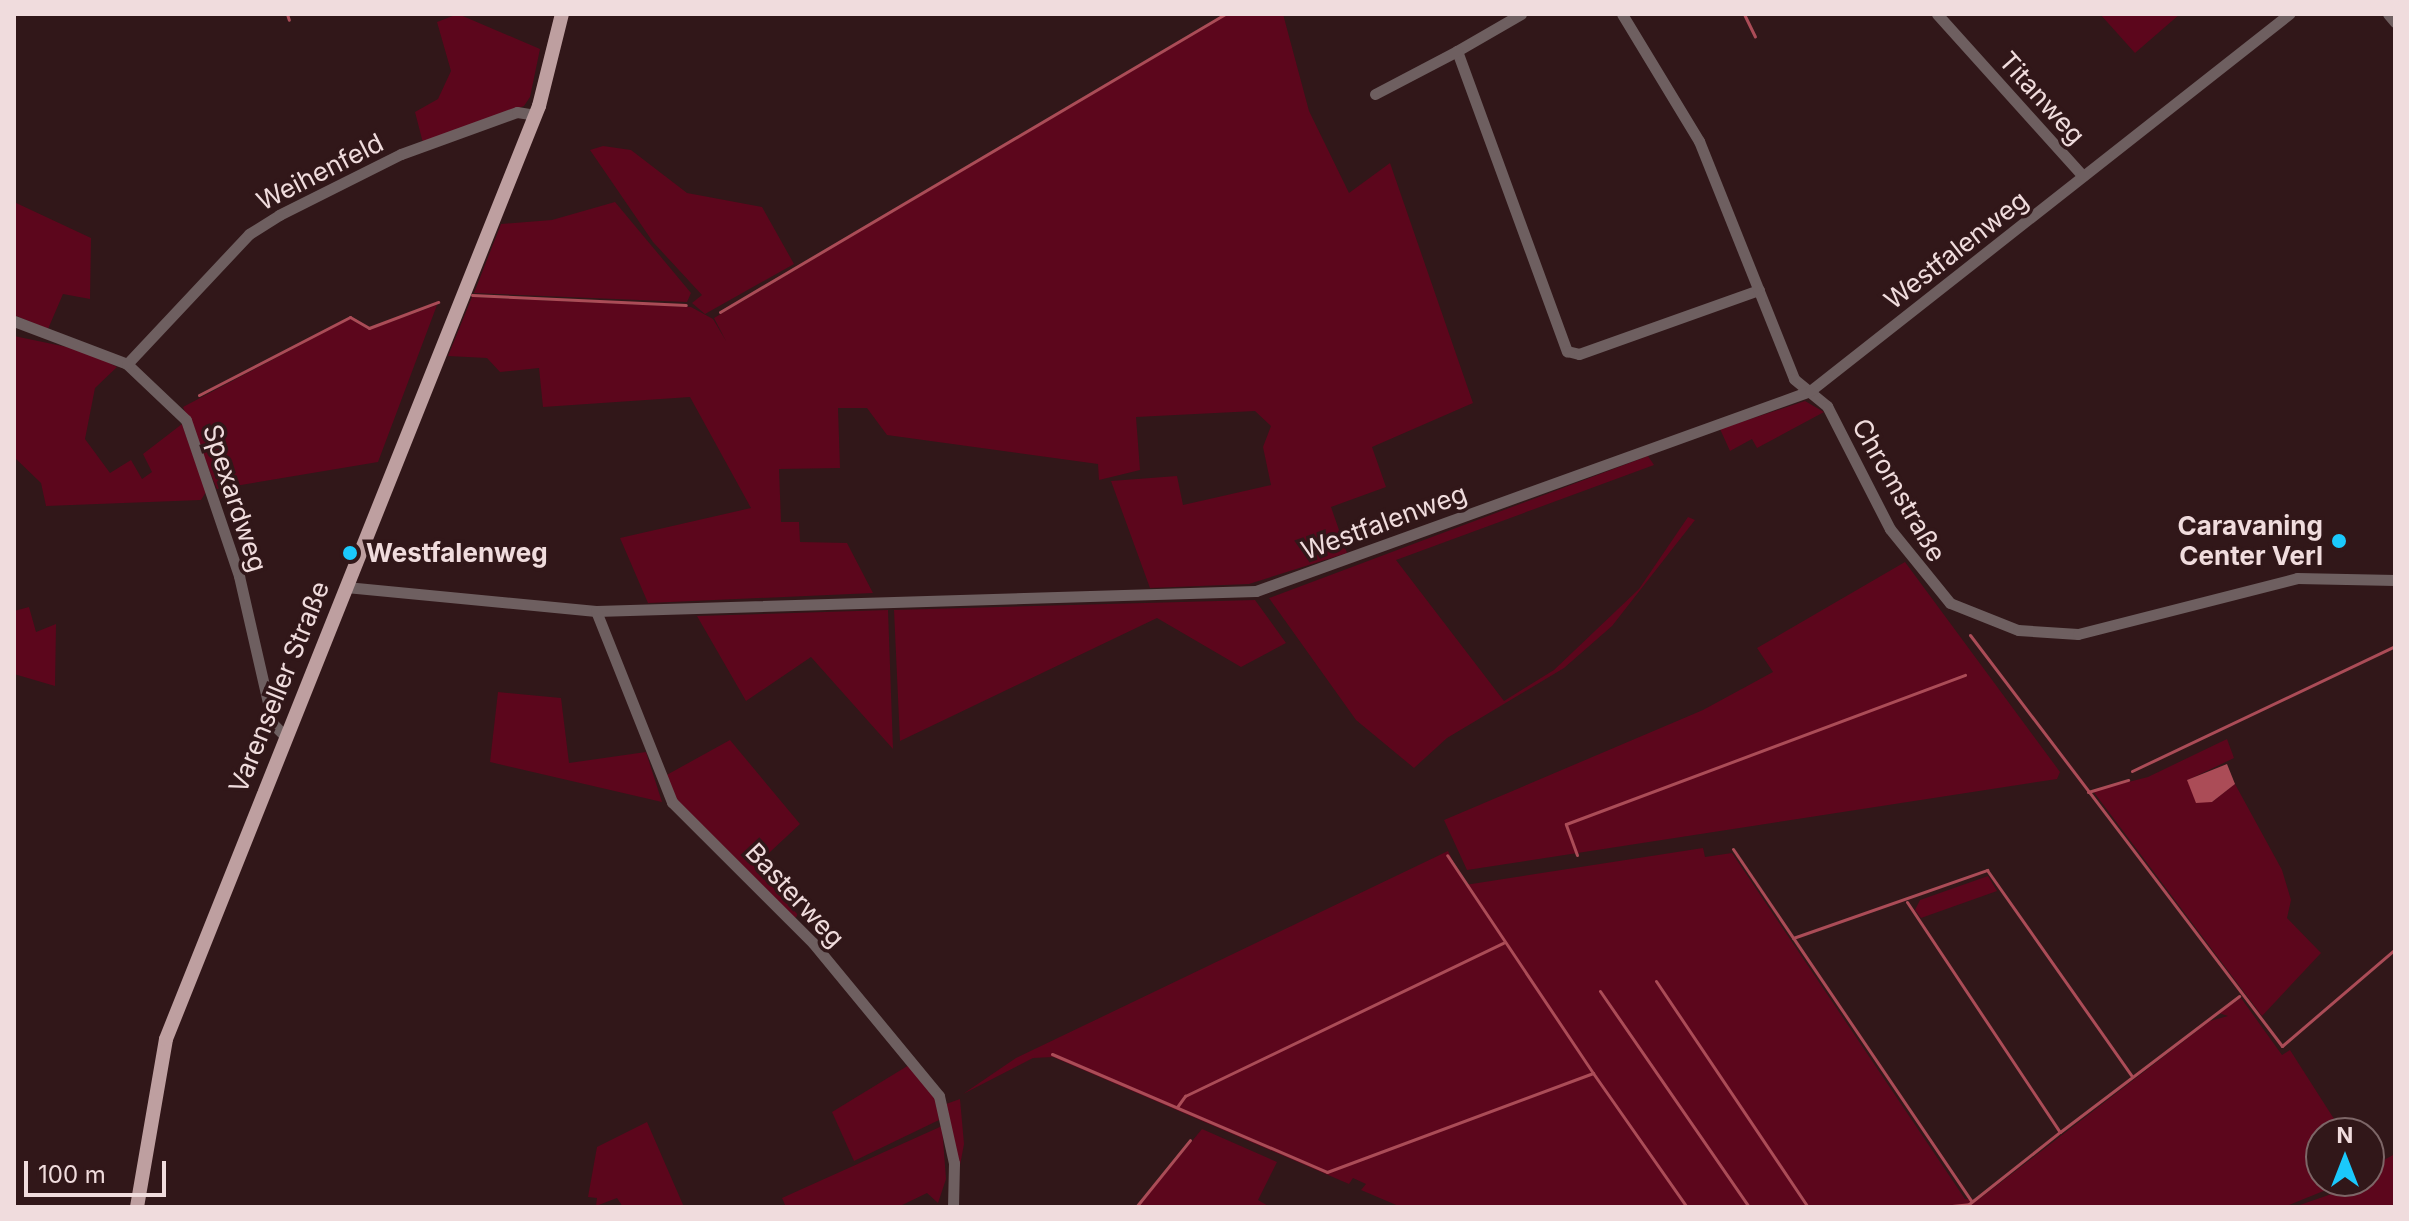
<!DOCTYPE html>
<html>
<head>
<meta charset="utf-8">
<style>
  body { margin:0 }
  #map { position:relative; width:2409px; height:1221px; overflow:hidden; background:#311719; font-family:Inter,sans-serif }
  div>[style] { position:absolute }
  .green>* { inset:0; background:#5c061c }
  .water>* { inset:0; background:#ab4c57 }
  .stream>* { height:3px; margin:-1.5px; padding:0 1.5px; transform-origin:1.5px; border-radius:1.5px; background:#ab4c57 }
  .minor>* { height:11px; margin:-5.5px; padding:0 5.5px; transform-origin:5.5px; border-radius:5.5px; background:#6e5f60 }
  .major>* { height:14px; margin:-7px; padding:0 7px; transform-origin:7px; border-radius:7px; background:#be9fa0 }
  .dots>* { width:22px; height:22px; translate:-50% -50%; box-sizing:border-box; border:4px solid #311719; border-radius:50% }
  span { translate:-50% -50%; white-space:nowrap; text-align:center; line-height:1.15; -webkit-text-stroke:7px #311719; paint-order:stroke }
  .street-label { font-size:26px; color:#f0dcdd }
  .poi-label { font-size:26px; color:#f0dcdd; font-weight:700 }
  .right { translate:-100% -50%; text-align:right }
  .left { translate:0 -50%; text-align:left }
  .frame { position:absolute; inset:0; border:16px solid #f0dcdd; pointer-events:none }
  .north { position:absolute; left:2305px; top:1117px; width:80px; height:80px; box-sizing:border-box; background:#311719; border:2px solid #7d6667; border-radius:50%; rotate:0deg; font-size:22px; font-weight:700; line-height:32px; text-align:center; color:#f0dcdd }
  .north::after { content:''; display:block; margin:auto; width:28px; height:36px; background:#1bc9fc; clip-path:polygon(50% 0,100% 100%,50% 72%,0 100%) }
  .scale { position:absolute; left:24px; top:1161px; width:142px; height:36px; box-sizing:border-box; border:4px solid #f0dcdd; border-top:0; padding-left:10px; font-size:24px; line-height:28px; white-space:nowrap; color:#f0dcdd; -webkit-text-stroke:6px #311719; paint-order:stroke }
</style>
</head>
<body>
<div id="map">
  <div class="green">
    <div style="clip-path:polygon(458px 14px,540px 49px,530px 97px,524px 106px,423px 143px,415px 112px,438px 99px,451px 71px,437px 22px)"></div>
    <div style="clip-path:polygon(1229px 14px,1283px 14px,1309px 111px,1349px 193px,1390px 163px,1473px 403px,1372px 447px,1386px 487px,1331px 507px,1347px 553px,1249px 584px,1150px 588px,1111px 481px,1177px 476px,1183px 505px,1271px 485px,1263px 447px,1271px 426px,1255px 411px,1136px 417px,1140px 470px,1099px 480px,1098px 464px,887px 435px,867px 408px,838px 408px,840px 468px,779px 469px,781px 522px,799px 522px,800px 542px,847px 543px,873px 593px,648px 603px,620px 538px,751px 508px,690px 397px,543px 407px,539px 368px,500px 372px,487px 358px,448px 356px,472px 297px,691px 307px,713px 319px,726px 341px,714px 318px)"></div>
    <div style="clip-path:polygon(2100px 14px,2180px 14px,2135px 53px)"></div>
    <div style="clip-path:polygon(603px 146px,631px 150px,687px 193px,762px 207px,794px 264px,705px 314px,692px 303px,702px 295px,653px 242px,590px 150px)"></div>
    <div style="clip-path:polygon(14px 202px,91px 238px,90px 299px,63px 294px,48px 329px,14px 315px)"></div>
    <div style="clip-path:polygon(615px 202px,691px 293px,687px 302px,474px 293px,501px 224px,552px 220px)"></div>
    <div style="clip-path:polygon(437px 305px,378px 462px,217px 489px,183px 407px,350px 319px,369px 330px)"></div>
    <div style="clip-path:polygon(14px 336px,86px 351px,117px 367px,95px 388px,85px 439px,110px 473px,131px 460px,142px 479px,152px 472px,143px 454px,182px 424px,206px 492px,201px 500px,46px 506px,41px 483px,14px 457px)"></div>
    <div style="clip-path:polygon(1805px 401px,1824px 412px,1757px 448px,1752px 439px,1730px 451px,1720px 429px)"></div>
    <div style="clip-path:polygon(1648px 456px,1654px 465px,1396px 560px,1504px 701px,1554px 670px,1639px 589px,1688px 517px,1695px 520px,1612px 626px,1564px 668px,1447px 738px,1414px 768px,1356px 720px,1269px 598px)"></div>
    <div style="clip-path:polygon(1905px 562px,2060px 772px,2057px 779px,1467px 870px,1444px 820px,1703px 710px,1773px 672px,1757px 648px)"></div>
    <div style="clip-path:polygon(1255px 600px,1286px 643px,1241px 667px,1157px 618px,900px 741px,894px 610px)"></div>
    <div style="clip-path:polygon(29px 607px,36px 632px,56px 624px,55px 686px,14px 674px,14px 611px)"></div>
    <div style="clip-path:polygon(888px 610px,893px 749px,811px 657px,746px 701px,697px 616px)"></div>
    <div style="clip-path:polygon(498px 692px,561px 698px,569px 763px,646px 752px,662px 802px,490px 762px)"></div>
    <div style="clip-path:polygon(2227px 739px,2234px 758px,2188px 780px,2212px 802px,2235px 784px,2282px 870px,2291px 900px,2287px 918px,2321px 953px,2262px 1016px,2093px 791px,2148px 777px)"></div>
    <div style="clip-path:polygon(730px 740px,800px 824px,754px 867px,798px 915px,794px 919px,673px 798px,663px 777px)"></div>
    <div style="clip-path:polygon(1703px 848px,1705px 857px,1732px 853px,1965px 1199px,1978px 1200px,2210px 1021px,2228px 1016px,2219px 1013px,2241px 998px,2282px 1055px,2290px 1050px,2343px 1133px,2321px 1133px,2321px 1181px,2348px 1181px,2284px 1207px,1401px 1207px,1361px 1190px,1366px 1184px,1353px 1178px,1349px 1184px,1053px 1057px,1033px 1058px,963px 1094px,1016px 1058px,1448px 851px,1465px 885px)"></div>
    <div style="clip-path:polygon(1988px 876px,1997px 891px,1921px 918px,1915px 910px,1920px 900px)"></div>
    <div style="clip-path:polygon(909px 1065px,936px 1100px,939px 1120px,854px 1161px,832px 1112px)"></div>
    <div style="clip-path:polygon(960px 1099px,964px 1144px,957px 1181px,946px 1104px)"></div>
    <div style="clip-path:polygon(647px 1122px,684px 1207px,623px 1207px,617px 1198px,596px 1206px,597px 1198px,588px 1197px,597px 1147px)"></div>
    <div style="clip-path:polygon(942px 1126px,946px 1179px,938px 1203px,927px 1193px,898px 1207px,786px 1207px,782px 1198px)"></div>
    <div style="clip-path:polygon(1202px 1129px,1277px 1162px,1258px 1200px,1270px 1207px,1138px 1207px)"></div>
    <div style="clip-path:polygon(2395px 1154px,2395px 1207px,2294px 1207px,2369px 1181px,2369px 1168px)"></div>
  </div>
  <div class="water">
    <div style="clip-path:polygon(2227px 764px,2235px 784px,2212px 802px,2196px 803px,2187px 780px)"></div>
  </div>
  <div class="stream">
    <div style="left:287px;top:14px;width:6px;rotate:72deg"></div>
    <div style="left:1744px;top:14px;width:25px;rotate:64deg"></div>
    <div style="left:472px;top:295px;width:214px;rotate:2.7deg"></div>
    <div style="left:720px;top:312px;width:586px;rotate:-30.54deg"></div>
    <div style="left:199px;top:395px;width:170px;rotate:-27.3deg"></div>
    <div style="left:350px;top:317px;width:22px;rotate:30deg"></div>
    <div style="left:369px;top:328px;width:74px;rotate:-20.6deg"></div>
    <div style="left:1970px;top:635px;width:516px;rotate:52.8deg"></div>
    <div style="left:2282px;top:1046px;width:149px;rotate:-40.6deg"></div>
    <div style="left:2132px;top:771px;width:291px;rotate:-25.4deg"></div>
    <div style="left:2088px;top:792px;width:42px;rotate:-16.7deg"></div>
    <div style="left:1733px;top:849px;width:425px;rotate:55.9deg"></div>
    <div style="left:1577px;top:855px;width:33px;rotate:-110deg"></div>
    <div style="left:1566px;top:824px;width:426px;rotate:-20.5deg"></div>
    <div style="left:1907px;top:902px;width:276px;rotate:56.4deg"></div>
    <div style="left:2060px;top:1132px;width:225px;rotate:-37.2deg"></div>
    <div style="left:1793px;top:938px;width:206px;rotate:-19.3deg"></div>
    <div style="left:1987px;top:870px;width:251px;rotate:54.9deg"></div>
    <div style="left:1656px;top:981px;width:272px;rotate:56.1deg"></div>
    <div style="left:1600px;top:991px;width:262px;rotate:55.4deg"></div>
    <div style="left:1052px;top:1054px;width:299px;rotate:23.2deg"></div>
    <div style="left:1327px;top:1172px;width:284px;rotate:-20.4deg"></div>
    <div style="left:1593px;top:1073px;width:262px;rotate:-123.8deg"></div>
    <div style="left:1593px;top:1073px;width:164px;rotate:55deg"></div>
    <div style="left:1177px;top:1107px;width:14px;rotate:-54deg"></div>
    <div style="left:1185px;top:1096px;width:353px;rotate:-25.7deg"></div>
    <div style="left:1136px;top:1207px;width:86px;rotate:-51.1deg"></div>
    <div style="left:1942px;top:1207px;width:27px;rotate:-6deg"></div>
    <div style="left:1969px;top:1204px;width:116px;rotate:-38.4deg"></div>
  </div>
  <div class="minor">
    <div style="left:1521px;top:14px;width:74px;rotate:150deg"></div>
    <div style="left:1457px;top:51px;width:320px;rotate:69.9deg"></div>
    <div style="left:1567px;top:351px;width:12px;rotate:14deg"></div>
    <div style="left:1579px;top:354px;width:191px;rotate:-19.6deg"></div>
    <div style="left:1622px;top:14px;width:149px;rotate:58.8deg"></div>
    <div style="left:1699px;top:141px;width:256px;rotate:68.2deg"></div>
    <div style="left:1794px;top:379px;width:43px;rotate:39.3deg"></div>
    <div style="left:1827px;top:406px;width:138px;rotate:62.9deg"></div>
    <div style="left:1890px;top:529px;width:95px;rotate:51deg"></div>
    <div style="left:1950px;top:603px;width:73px;rotate:21.7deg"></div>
    <div style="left:2018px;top:630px;width:60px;rotate:3.8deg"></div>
    <div style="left:2078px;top:634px;width:226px;rotate:-14.3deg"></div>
    <div style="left:2297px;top:578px;width:98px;rotate:1.2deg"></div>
    <div style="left:1937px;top:14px;width:218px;rotate:48deg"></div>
    <div style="left:2388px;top:14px;width:11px;rotate:49deg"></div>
    <div style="left:1375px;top:94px;width:93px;rotate:-27.7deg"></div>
    <div style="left:14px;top:321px;width:121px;rotate:20.8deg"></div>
    <div style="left:127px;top:364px;width:81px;rotate:43.5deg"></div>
    <div style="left:186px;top:420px;width:165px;rotate:71.2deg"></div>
    <div style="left:239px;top:576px;width:152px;rotate:77.1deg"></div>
    <div style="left:273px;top:724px;width:17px;rotate:45deg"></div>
    <div style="left:127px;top:364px;width:178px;rotate:-46.8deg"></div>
    <div style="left:249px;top:234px;width:36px;rotate:-32deg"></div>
    <div style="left:279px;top:215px;width:136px;rotate:-26.6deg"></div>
    <div style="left:401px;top:154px;width:123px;rotate:-19.9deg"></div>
    <div style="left:517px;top:112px;width:18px;rotate:9deg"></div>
    <div style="left:346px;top:587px;width:251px;rotate:5.5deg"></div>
    <div style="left:596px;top:611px;width:660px;rotate:-1.74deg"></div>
    <div style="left:1256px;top:591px;width:589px;rotate:-19.85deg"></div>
    <div style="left:1810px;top:391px;width:610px;rotate:-38.2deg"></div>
    <div style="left:596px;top:611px;width:206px;rotate:68.3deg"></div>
    <div style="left:672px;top:802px;width:199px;rotate:45deg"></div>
    <div style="left:813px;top:943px;width:198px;rotate:50.5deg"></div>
    <div style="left:939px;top:1096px;width:69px;rotate:77.4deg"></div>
    <div style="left:954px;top:1163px;width:44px;rotate:91.3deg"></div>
  </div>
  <div class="major">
    <div style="left:137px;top:1207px;width:170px;rotate:-80.2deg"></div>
    <div style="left:166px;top:1039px;width:1005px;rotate:-68.21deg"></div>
    <div style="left:539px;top:106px;width:95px;rotate:-76deg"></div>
  </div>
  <div class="dots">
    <div style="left:2339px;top:541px;background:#1bc9fc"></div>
    <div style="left:350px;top:553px;background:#1bc9fc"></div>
  </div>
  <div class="street-label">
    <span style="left:2042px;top:98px;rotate:48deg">Titanweg</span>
    <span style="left:320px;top:172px;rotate:-27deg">Weihenfeld</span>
    <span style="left:1956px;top:250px;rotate:-38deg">Westfalenweg</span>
    <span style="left:1899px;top:490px;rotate:60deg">Chromstraße</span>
    <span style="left:235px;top:498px;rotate:72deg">Spexardweg</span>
    <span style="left:1384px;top:522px;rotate:-20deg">Westfalenweg</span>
    <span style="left:279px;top:687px;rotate:-68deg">Varenseller Straße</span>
    <span style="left:795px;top:895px;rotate:47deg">Basterweg</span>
  </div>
  <div class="poi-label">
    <span class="right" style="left:2323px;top:541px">Caravaning<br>Center Verl</span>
    <span class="left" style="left:366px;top:553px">Westfalenweg</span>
  </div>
  <div class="frame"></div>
  <div class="north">N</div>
  <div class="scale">100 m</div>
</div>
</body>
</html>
